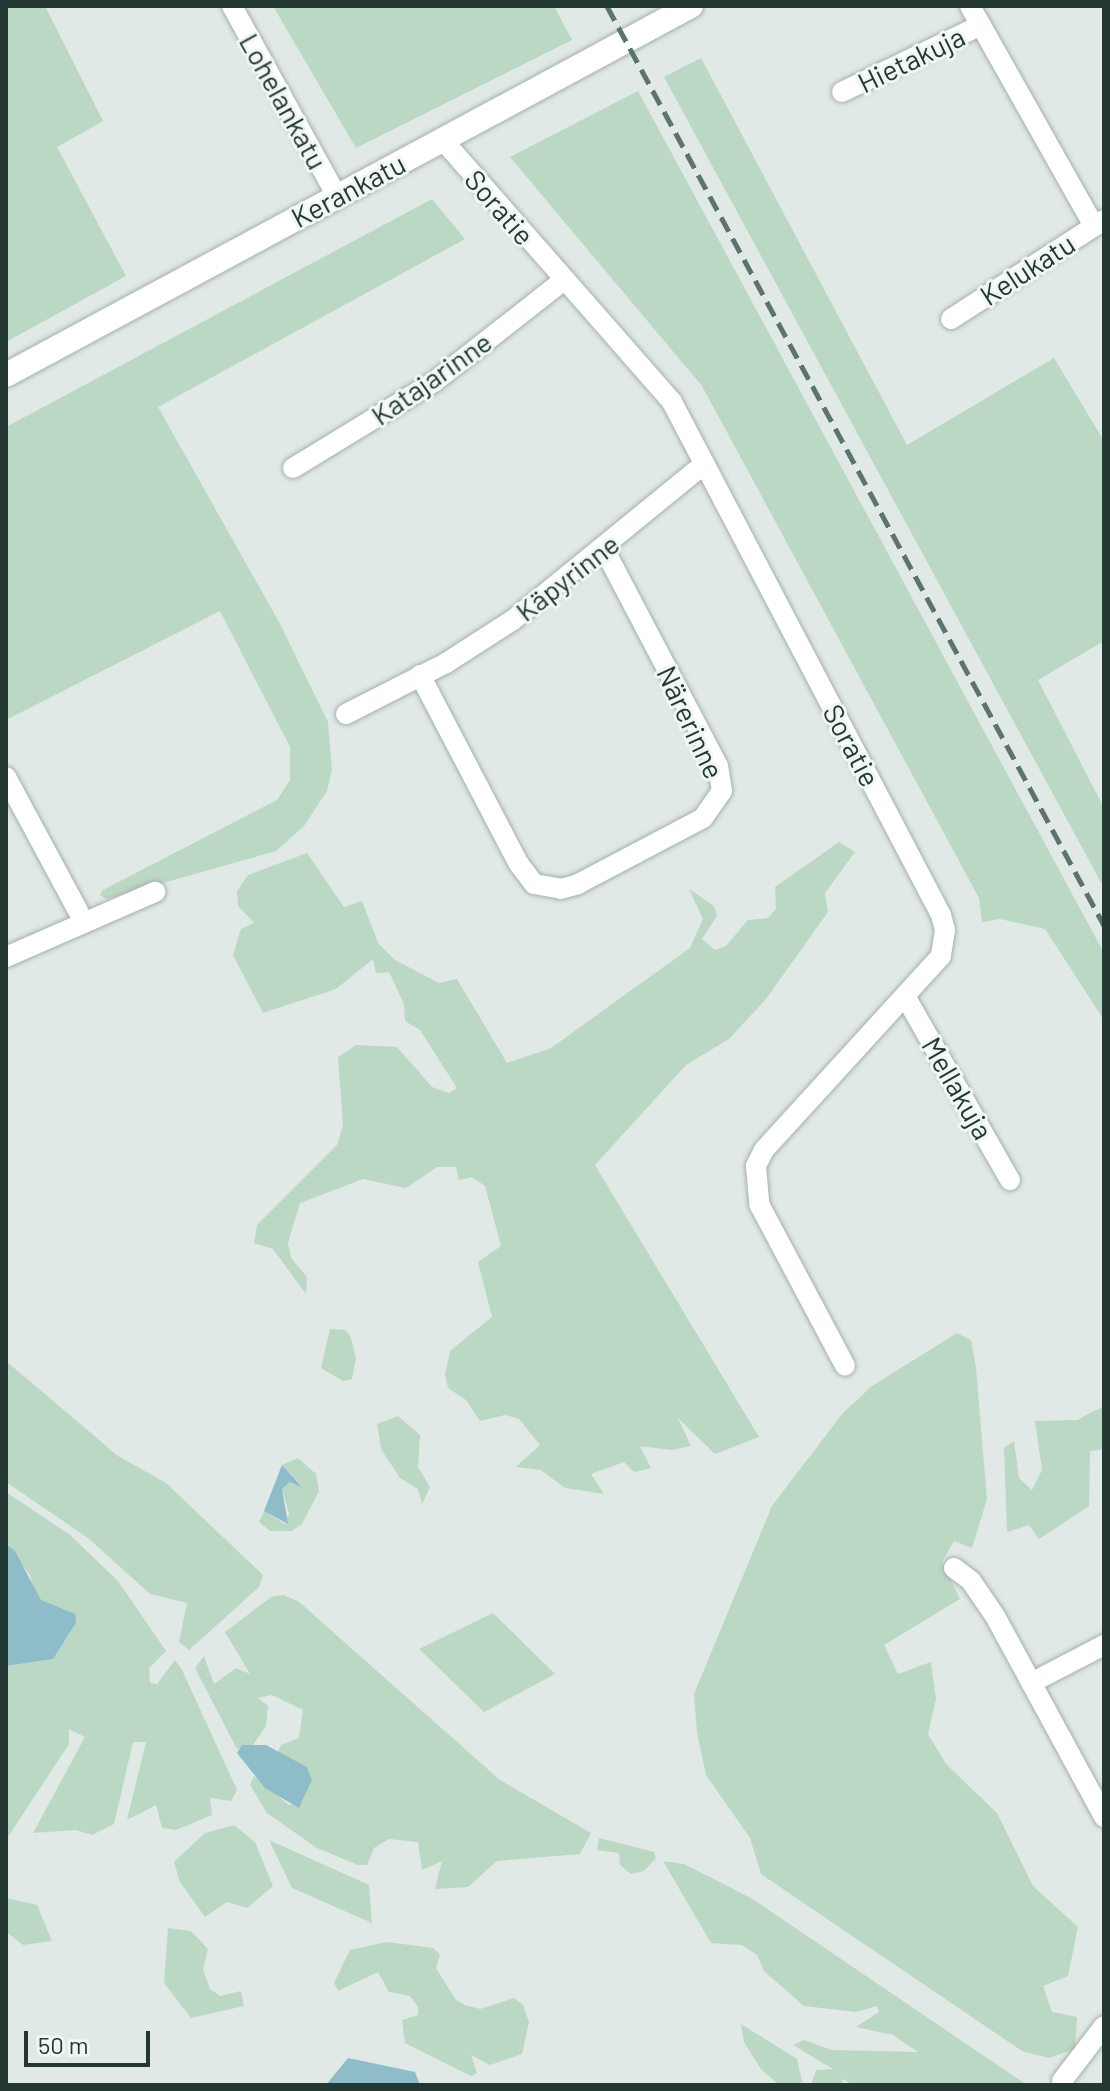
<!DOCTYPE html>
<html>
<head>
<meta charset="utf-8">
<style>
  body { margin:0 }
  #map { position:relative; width:1110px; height:2091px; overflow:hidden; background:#e0e9e5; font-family:Barlow,sans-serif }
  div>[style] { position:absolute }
  .green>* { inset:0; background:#bbd8c4 }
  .water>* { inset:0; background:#8ebcc8 }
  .roads { filter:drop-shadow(0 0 2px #a4b0ac) drop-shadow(0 0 2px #a4b0ac) }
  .street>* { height:20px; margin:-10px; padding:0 10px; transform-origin:10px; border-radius:10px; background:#fff }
  .secondary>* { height:24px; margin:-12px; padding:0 12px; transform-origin:12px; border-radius:12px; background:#fff }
  .rail>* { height:5px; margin-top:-2.5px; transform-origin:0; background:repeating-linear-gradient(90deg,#5d736e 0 16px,transparent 0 24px) }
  span { translate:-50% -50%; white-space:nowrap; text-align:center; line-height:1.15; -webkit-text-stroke:6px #f0f6f3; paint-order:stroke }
  .street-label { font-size:28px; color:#233733 }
  .frame { position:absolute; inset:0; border:8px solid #233733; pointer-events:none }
  .scale { position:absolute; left:24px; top:2031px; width:126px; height:36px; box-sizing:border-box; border:4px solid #233733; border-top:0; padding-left:10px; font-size:24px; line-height:28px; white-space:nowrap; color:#233733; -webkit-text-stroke:6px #f0f6f3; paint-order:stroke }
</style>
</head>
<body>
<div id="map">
  <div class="green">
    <div style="clip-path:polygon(6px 6px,45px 6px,103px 121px,57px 147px,126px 276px,6px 342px)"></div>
    <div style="clip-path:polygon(273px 6px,554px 6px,572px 40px,356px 148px)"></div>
    <div style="clip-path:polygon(701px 58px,907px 445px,1054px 358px,1104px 441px,1104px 641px,1038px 680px,1104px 808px,1104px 888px,664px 77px)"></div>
    <div style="clip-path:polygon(638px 91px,1104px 953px,1104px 1020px,1045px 929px,1000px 919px,982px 922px,979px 898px,702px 386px,510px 157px)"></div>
    <div style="clip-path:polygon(432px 199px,465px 239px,158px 407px,279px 622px,328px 722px,332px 770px,327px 791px,304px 826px,276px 851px,106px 899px,100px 895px,103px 890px,277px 800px,290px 780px,290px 747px,220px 611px,6px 720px,6px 427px)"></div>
    <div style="clip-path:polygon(839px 842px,855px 852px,825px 893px,828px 912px,766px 999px,729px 1039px,686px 1065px,595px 1165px,759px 1437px,715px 1454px,678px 1418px,691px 1446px,671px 1450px,640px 1446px,651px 1468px,634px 1472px,624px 1462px,591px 1474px,604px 1494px,565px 1488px,541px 1470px,516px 1467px,540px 1445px,519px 1419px,505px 1415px,480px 1421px,466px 1400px,448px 1388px,445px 1374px,450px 1351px,492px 1317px,478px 1262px,501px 1246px,485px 1186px,472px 1177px,459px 1180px,456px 1167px,437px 1167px,406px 1188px,363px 1179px,300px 1203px,288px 1243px,291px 1258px,307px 1277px,306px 1294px,273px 1249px,254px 1243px,257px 1225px,337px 1145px,343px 1125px,338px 1057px,356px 1045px,397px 1047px,432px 1087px,449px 1093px,457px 1088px,420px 1030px,405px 1021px,404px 1004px,389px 972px,376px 973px,373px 959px,336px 989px,263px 1013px,233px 955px,241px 929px,254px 923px,238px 906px,237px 891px,248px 875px,307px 853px,344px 907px,362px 901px,378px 943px,395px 960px,439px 983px,457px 979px,507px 1063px,551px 1048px,690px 948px,703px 919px,689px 889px,714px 906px,717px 916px,702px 939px,715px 950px,726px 946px,748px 920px,768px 918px,776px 909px,775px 887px)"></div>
    <div style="clip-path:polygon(330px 1329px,346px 1330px,351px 1338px,356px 1358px,352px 1379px,343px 1381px,321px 1368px)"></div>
    <div style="clip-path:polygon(957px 1333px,971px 1340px,976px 1368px,987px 1499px,972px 1548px,954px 1541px,942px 1562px,960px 1599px,884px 1645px,898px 1674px,931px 1662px,936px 1699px,928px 1734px,946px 1764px,997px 1813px,1033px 1886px,1078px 1927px,1068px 1976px,1043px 1986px,1052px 2012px,1077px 2017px,1075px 2049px,1049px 2058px,1022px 2051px,761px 1874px,750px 1838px,706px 1775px,697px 1733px,694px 1694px,772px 1506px,842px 1414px,872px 1386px)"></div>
    <div style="clip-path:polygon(6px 1361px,118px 1456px,166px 1483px,263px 1575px,259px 1587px,189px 1650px,179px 1642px,187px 1603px,150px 1594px,88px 1538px,6px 1482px)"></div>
    <div style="clip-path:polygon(1104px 1406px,1104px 1449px,1090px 1451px,1089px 1506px,1039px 1539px,1029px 1525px,1007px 1532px,1004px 1448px,1014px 1441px,1019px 1478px,1032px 1490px,1042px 1470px,1035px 1421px,1077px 1420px)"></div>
    <div style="clip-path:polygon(398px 1416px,420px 1435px,418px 1467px,430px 1487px,422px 1504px,418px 1489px,400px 1478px,381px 1449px,377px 1424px)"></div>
    <div style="clip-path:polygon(298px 1458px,316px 1474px,319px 1491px,302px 1524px,292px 1531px,270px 1531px,259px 1522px,264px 1511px,285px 1524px,289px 1513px,282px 1489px,290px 1482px,303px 1487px,282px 1465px)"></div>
    <div style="clip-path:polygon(6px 1492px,70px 1535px,118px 1581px,166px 1651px,149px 1668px,150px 1683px,157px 1684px,175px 1660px,182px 1670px,237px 1790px,231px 1801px,210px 1798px,212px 1815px,176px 1830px,162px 1828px,156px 1805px,127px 1820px,146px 1742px,133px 1742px,114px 1824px,92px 1835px,76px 1830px,33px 1833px,85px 1737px,69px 1729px,69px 1744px,6px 1840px,6px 1666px,52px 1659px,71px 1632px,35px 1594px,30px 1575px,6px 1544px)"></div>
    <div style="clip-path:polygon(283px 1595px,298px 1601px,500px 1780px,591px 1833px,580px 1854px,497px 1861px,468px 1887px,435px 1889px,442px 1861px,422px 1870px,418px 1842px,389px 1839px,374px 1848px,367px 1865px,358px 1865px,317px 1848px,267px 1813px,250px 1785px,254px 1776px,289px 1805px,301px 1803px,312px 1780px,277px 1754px,281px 1745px,299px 1738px,303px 1710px,272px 1695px,258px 1698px,268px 1706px,266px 1726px,253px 1745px,237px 1749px,195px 1668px,204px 1656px,214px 1684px,236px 1668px,250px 1674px,225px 1632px,271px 1597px)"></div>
    <div style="clip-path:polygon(493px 1613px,555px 1674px,484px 1712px,419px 1649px)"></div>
    <div style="clip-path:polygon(234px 1825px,255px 1842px,273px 1886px,247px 1908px,227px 1902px,205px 1917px,180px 1882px,174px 1862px,205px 1833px)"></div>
    <div style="clip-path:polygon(599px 1838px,654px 1852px,656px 1858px,644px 1871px,631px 1874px,620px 1865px,619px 1853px,597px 1850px)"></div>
    <div style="clip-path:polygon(269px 1840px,369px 1885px,372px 1923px,292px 1888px)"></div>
    <div style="clip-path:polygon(663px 1861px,684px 1864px,751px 1898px,1027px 2085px,853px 2085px,843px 2079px,841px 2085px,811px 2085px,816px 2070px,833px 2069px,793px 2045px,804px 2040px,832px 2050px,918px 2052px,893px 2035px,856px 2027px,879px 2012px,877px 2006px,856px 2012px,804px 2006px,764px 1971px,757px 1955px,742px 1945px,711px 1943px)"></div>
    <div style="clip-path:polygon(6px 1898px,37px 1905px,52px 1941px,23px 1945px,6px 1932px)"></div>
    <div style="clip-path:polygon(168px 1928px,191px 1931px,208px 1949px,203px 1970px,210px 1989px,220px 1996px,241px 1991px,244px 2006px,191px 2018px,164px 1983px)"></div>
    <div style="clip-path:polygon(387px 1942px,433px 1948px,440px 1954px,436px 1968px,456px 2000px,465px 2005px,480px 2009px,514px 1998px,523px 2005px,529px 2022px,522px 2054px,490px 2065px,471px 2055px,477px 2073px,471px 2076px,405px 2043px,402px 2020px,418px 2015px,418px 2007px,410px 1996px,389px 1992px,378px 1972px,338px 1991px,334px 1983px,350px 1950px)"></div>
    <div style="clip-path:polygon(741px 2024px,797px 2059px,803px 2085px,779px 2085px,761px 2069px,744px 2042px)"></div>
  </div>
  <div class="water">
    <div style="clip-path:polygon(282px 1465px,303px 1488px,290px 1482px,282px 1489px,288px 1524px,264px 1511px)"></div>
    <div style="clip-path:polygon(6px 1544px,15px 1551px,41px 1600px,75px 1614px,76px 1623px,53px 1659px,6px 1666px)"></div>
    <div style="clip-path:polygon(242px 1745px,266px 1745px,307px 1767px,312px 1780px,299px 1808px,265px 1788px,237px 1753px)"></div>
    <div style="clip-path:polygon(348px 2058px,415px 2072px,420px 2085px,326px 2085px)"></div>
  </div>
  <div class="roads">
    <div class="street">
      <div style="left:232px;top:6px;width:217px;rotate:61.1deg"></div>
      <div style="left:970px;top:6px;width:253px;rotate:60.6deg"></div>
      <div style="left:842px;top:92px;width:152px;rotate:-25.7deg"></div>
      <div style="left:442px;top:139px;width:349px;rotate:48.8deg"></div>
      <div style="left:672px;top:402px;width:579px;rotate:62.33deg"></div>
      <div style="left:941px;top:915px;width:16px;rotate:75deg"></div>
      <div style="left:945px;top:930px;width:26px;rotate:99deg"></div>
      <div style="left:941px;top:956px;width:263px;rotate:132.4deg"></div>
      <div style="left:764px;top:1150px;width:18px;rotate:117deg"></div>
      <div style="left:756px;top:1166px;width:38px;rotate:85deg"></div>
      <div style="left:759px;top:1204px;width:183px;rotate:62deg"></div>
      <div style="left:951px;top:319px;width:182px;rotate:-32.9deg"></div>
      <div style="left:293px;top:468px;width:165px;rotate:-31.4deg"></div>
      <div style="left:434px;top:382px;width:165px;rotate:-38.1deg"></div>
      <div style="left:420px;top:675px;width:213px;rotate:62.4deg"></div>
      <div style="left:519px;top:864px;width:25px;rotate:53deg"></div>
      <div style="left:534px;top:884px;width:27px;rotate:10deg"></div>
      <div style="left:561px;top:889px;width:18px;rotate:-16deg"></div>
      <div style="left:578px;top:884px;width:141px;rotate:-27.8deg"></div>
      <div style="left:703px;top:818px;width:33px;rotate:-55deg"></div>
      <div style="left:722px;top:791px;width:25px;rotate:-99deg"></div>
      <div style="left:718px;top:766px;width:245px;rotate:-117.7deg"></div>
      <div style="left:346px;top:714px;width:112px;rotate:-27deg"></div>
      <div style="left:446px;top:663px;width:80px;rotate:-32.7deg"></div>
      <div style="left:513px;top:620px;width:247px;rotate:-39.2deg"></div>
      <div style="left:6px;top:777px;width:162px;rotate:61.7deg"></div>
      <div style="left:6px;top:957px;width:163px;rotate:-23.6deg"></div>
      <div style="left:905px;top:996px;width:212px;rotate:60.3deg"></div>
      <div style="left:954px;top:1568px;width:21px;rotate:37deg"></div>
      <div style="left:971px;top:1581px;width:42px;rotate:55.6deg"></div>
      <div style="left:995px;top:1616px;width:229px;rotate:61.5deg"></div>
      <div style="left:1031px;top:1683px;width:82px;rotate:-27.5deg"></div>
      <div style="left:1062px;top:2081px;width:69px;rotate:-52.6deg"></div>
    </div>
    <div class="secondary">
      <div style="left:6px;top:375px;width:778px;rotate:-28.31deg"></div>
    </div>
  </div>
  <div class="rail">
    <div style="left:607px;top:6px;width:1045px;rotate:61.6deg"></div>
  </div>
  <div class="street-label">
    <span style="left:911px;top:59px;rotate:-26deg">Hietakuja</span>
    <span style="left:284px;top:101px;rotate:61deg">Lohelankatu</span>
    <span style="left:348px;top:190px;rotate:-28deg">Kerankatu</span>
    <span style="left:500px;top:207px;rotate:49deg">Soratie</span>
    <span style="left:1027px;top:269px;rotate:-33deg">Kelukatu</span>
    <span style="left:431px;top:378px;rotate:-35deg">Katajarinne</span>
    <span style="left:567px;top:577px;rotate:-38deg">Käpyrinne</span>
    <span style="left:691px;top:722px;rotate:65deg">Närerinne</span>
    <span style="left:852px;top:745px;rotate:62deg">Soratie</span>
    <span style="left:958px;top:1088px;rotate:60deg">Mellakuja</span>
  </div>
  <div class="frame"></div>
  <div class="scale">50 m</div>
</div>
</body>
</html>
